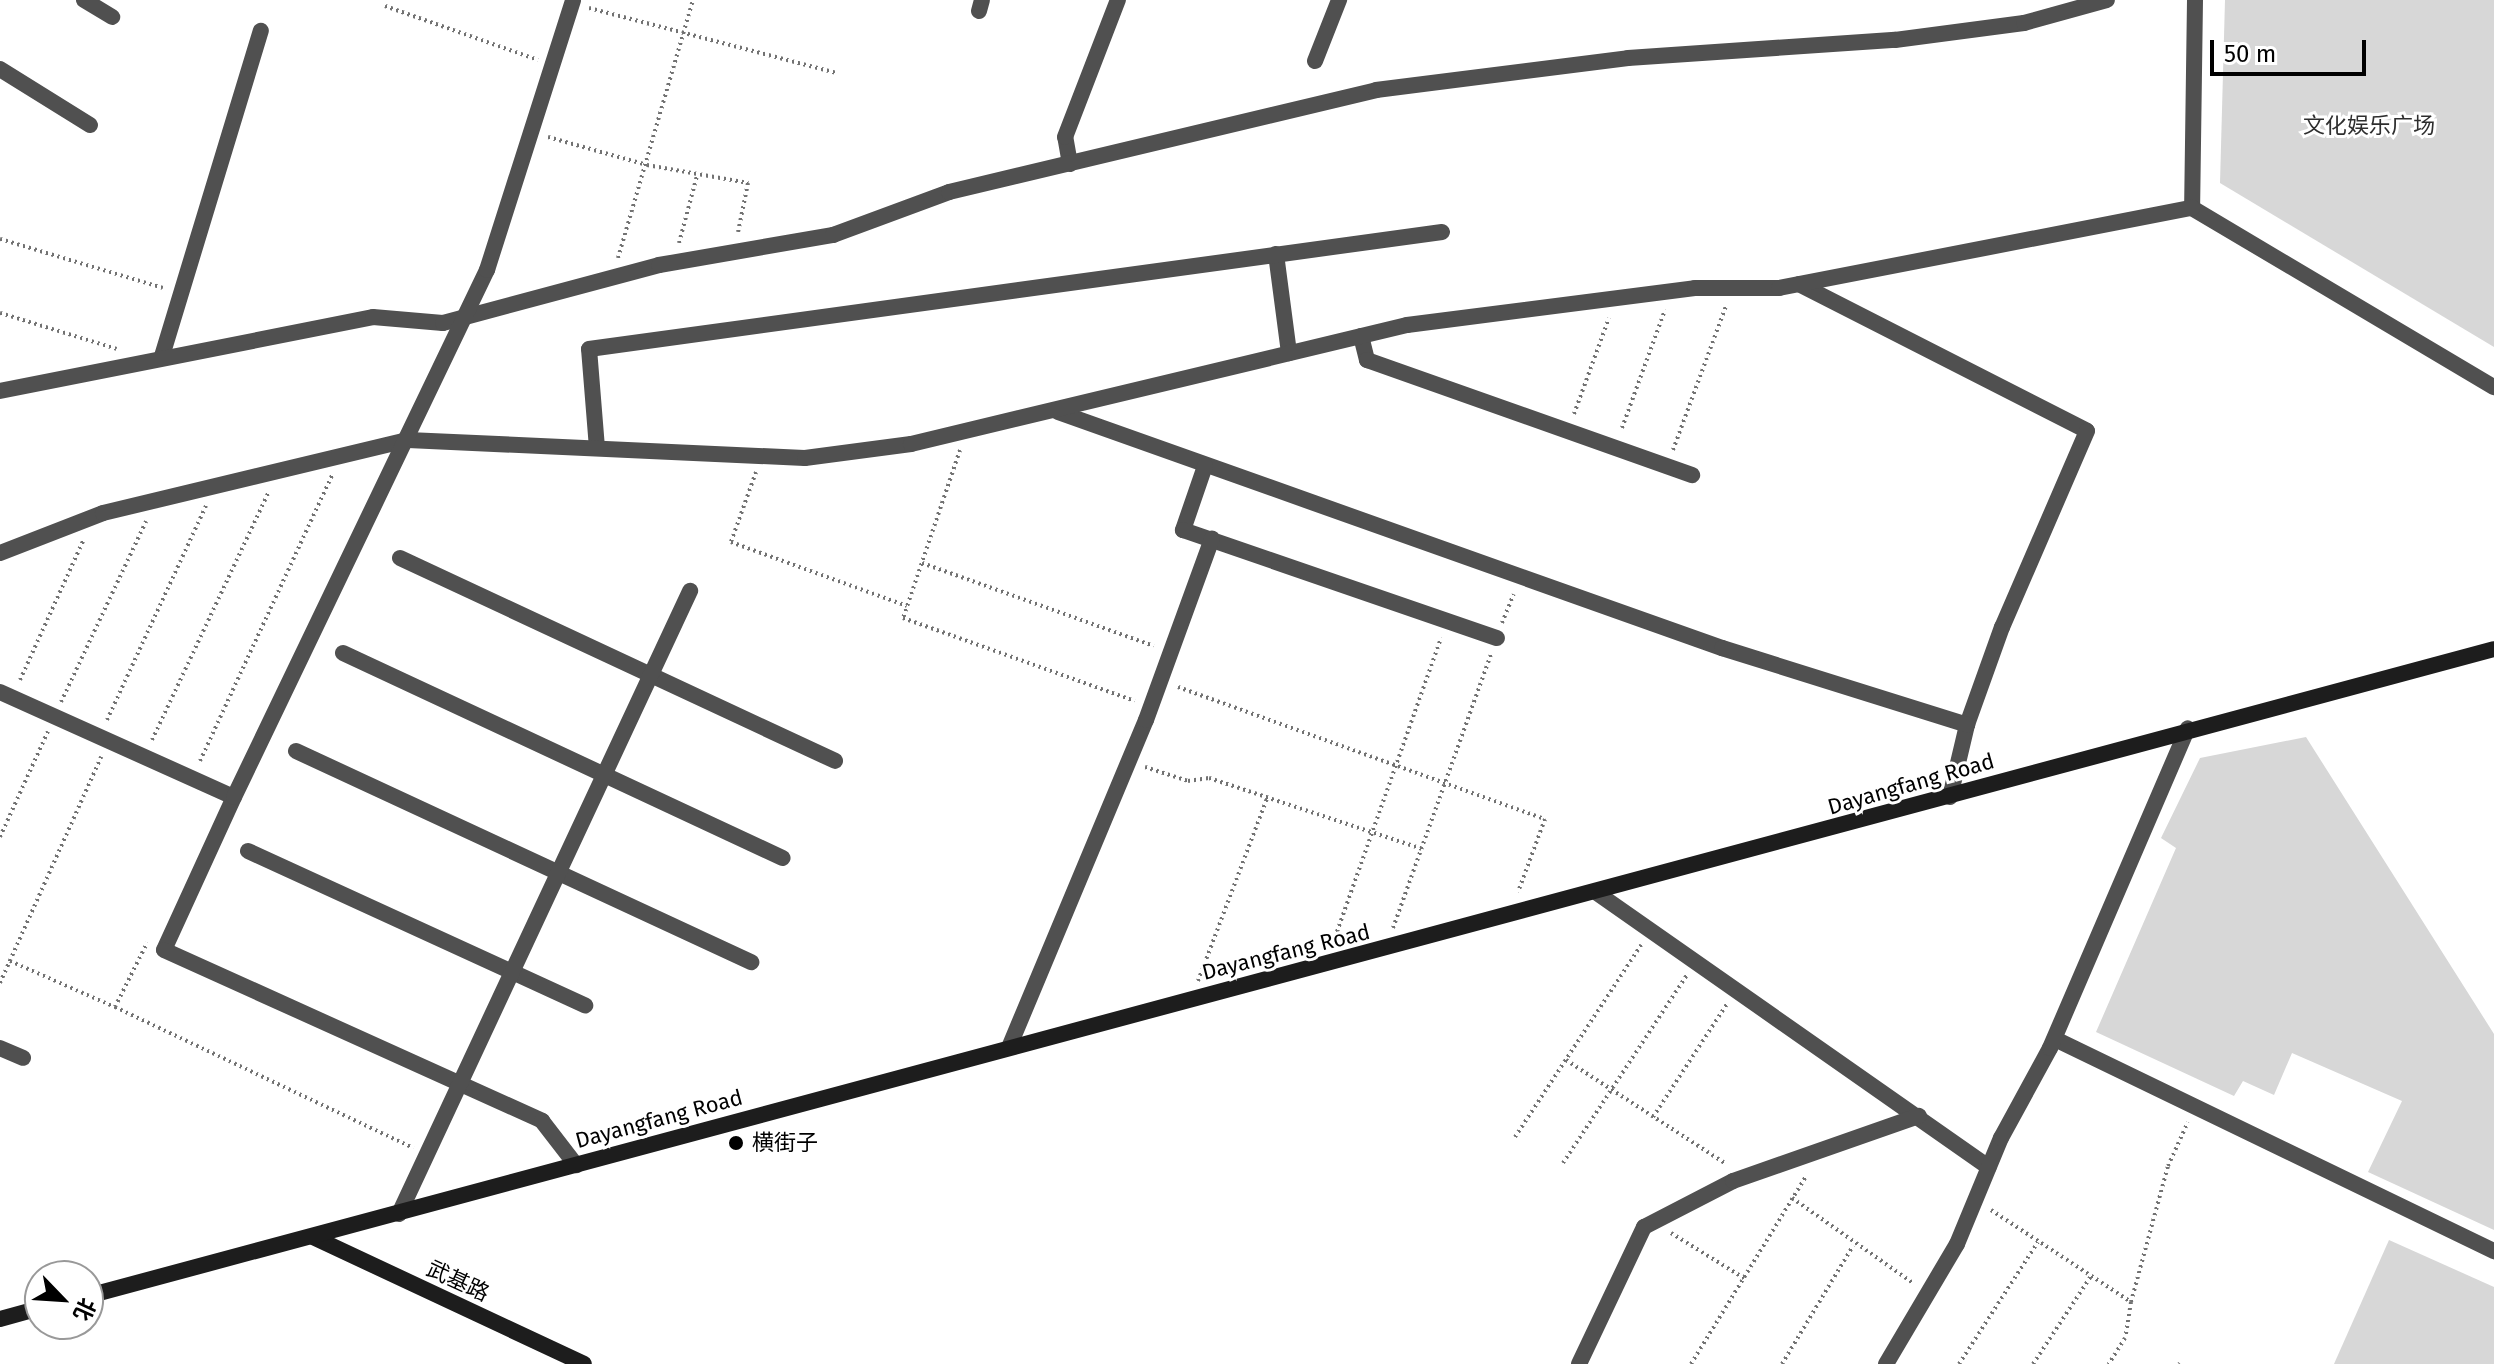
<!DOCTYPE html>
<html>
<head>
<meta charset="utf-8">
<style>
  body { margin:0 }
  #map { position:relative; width:2494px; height:1364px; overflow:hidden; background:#fff; font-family:"Fira Sans","Noto Sans SC",sans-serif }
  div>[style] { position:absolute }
  .green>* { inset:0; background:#d7d7d7 }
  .path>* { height:4px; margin-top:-2px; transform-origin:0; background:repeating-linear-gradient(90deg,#727272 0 2px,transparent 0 6px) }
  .street>* { height:16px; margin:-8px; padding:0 8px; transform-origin:8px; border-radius:8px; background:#505050 }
  .secondary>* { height:16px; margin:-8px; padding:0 8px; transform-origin:8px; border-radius:8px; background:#1d1d1d }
  .dots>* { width:22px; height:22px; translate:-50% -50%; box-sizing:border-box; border:4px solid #fff; border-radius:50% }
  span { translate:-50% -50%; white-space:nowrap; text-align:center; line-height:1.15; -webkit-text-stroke:6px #fff; paint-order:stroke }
  .park-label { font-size:22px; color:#2e2e2e }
  .street-label { font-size:22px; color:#000 }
  .poi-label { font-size:22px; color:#000 }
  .left { translate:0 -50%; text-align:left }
  .north { position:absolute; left:24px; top:1260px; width:80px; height:80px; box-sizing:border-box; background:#fff; border:2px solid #999; border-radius:50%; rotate:115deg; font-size:22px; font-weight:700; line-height:32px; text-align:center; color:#000 }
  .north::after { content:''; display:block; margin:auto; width:28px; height:36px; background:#000; clip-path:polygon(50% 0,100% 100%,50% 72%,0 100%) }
  .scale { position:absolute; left:2210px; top:40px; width:156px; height:36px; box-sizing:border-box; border:4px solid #000; border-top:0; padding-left:10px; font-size:24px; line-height:28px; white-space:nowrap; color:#000; -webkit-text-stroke:6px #fff; paint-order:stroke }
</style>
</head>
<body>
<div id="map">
  <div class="green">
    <div style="clip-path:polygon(2225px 0,2494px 0,2494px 347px,2220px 183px)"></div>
    <div style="clip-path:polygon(2306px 737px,2494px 1034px,2494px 1230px,2368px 1172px,2402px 1101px,2292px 1053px,2274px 1095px,2243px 1081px,2234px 1096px,2096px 1032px,2176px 848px,2161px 838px,2200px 758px)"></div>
    <div style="clip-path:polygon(2389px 1240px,2494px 1287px,2494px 1364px,2334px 1364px)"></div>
  </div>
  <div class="path">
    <div style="left:385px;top:6px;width:162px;rotate:19.4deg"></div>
    <div style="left:589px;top:8px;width:256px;rotate:14.7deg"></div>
    <div style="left:548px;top:137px;width:103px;rotate:15.8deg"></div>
    <div style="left:647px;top:165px;width:103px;rotate:10.1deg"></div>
    <div style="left:748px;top:183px;width:50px;rotate:101.5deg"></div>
    <div style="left:0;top:239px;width:170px;rotate:16.7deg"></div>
    <div style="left:679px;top:243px;width:69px;rotate:-75deg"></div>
    <div style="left:618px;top:258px;width:269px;rotate:-73.8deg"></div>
    <div style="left:0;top:313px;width:122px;rotate:17.1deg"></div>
    <div style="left:1574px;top:414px;width:102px;rotate:-70deg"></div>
    <div style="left:1622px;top:428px;width:126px;rotate:-70deg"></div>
    <div style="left:960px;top:450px;width:177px;rotate:108.7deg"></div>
    <div style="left:903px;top:618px;width:246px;rotate:19.7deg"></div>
    <div style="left:1673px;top:450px;width:153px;rotate:-69.8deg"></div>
    <div style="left:756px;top:472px;width:74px;rotate:109.7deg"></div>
    <div style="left:731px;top:542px;width:187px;rotate:20deg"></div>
    <div style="left:922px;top:563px;width:246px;rotate:19.7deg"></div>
    <div style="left:1502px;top:623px;width:31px;rotate:-68deg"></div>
    <div style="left:20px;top:680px;width:155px;rotate:-65.6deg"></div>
    <div style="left:1178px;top:687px;width:390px;rotate:19.8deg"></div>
    <div style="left:1545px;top:819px;width:78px;rotate:110.3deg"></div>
    <div style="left:61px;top:702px;width:200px;rotate:-64.8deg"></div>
    <div style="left:107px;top:720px;width:236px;rotate:-65.2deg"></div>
    <div style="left:152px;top:740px;width:275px;rotate:-64.8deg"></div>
    <div style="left:200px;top:761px;width:315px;rotate:-65.2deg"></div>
    <div style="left:1145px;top:767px;width:45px;rotate:18deg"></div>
    <div style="left:1188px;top:781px;width:21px;rotate:-8deg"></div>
    <div style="left:1209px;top:778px;width:225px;rotate:18.4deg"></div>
    <div style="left:0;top:837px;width:116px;rotate:-65.6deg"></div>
    <div style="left:1393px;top:928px;width:291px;rotate:-70.3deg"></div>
    <div style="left:1333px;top:943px;width:324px;rotate:-70.5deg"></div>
    <div style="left:10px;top:961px;width:115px;rotate:23.7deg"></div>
    <div style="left:115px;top:1007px;width:72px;rotate:-63.4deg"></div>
    <div style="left:1198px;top:981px;width:196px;rotate:-69.3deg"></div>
    <div style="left:0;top:983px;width:248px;rotate:-65.9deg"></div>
    <div style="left:115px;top:1007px;width:330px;rotate:25.3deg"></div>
    <div style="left:1566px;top:1060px;width:191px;rotate:33deg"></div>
    <div style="left:1653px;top:1117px;width:135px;rotate:-56.8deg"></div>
    <div style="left:1515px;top:1137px;width:230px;rotate:-56.7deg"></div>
    <div style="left:1563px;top:1163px;width:225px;rotate:-56.6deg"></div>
    <div style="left:1792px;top:1198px;width:148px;rotate:35.1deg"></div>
    <div style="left:1991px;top:1210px;width:168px;rotate:33.3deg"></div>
    <div style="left:2131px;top:1302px;width:36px;rotate:99deg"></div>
    <div style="left:2125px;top:1338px;width:31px;rotate:122deg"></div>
    <div style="left:1671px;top:1233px;width:86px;rotate:31.7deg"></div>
    <div style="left:2131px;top:1302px;width:141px;rotate:-74.8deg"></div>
    <div style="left:2168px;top:1166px;width:48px;rotate:-65.6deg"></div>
    <div style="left:1691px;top:1364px;width:220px;rotate:-58.5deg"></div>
    <div style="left:1782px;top:1364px;width:138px;rotate:-59deg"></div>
    <div style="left:1959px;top:1364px;width:145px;rotate:-57.1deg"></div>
    <div style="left:2033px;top:1364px;width:105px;rotate:-56.6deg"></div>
    <div style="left:2179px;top:1364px;width:1px;rotate:-45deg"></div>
  </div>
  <div class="street">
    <div style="left:84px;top:0;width:33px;rotate:31deg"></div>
    <div style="left:2195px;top:0;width:208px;rotate:90.8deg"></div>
    <div style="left:2192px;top:208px;width:351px;rotate:30.7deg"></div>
    <div style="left:979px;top:11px;width:11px;rotate:-75deg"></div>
    <div style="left:1315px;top:61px;width:66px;rotate:-68.5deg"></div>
    <div style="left:0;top:69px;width:106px;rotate:31.9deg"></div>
    <div style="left:1070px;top:164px;width:27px;rotate:-100deg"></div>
    <div style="left:1065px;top:137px;width:147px;rotate:-68.9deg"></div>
    <div style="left:1276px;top:254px;width:100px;rotate:82.5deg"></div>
    <div style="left:1799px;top:284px;width:323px;rotate:27deg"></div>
    <div style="left:2087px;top:431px;width:214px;rotate:113.4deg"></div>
    <div style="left:2002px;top:627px;width:104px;rotate:109.7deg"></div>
    <div style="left:1967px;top:725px;width:74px;rotate:103.3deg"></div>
    <div style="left:1361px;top:336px;width:25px;rotate:76deg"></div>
    <div style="left:1367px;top:360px;width:345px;rotate:19.5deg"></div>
    <div style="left:162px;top:356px;width:340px;rotate:-73.1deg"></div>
    <div style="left:0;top:391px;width:380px;rotate:-11.2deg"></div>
    <div style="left:373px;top:317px;width:70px;rotate:4.9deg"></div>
    <div style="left:443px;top:323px;width:224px;rotate:-15deg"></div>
    <div style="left:659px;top:265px;width:177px;rotate:-9.8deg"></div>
    <div style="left:833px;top:235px;width:124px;rotate:-20.3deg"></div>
    <div style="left:949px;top:192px;width:439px;rotate:-13.4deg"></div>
    <div style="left:1376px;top:90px;width:254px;rotate:-7.2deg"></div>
    <div style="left:1628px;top:58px;width:268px;rotate:-3.9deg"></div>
    <div style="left:1895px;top:40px;width:130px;rotate:-7.5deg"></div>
    <div style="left:2024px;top:23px;width:86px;rotate:-15.5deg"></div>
    <div style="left:1058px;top:412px;width:705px;rotate:19.57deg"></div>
    <div style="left:1722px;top:648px;width:257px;rotate:17.4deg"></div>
    <div style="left:597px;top:448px;width:99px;rotate:-94.6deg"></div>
    <div style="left:589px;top:349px;width:861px;rotate:-7.81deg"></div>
    <div style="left:1205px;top:466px;width:68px;rotate:109deg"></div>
    <div style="left:1183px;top:530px;width:332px;rotate:19deg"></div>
    <div style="left:0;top:553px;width:110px;rotate:-21.2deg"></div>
    <div style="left:103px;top:513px;width:314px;rotate:-13.5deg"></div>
    <div style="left:408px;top:440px;width:397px;rotate:2.6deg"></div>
    <div style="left:805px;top:458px;width:107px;rotate:-7.5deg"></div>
    <div style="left:911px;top:444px;width:510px;rotate:-13.49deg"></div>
    <div style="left:1407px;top:325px;width:290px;rotate:-7.3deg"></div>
    <div style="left:1695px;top:288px;width:84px"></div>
    <div style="left:1779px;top:288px;width:421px;rotate:-11deg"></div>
    <div style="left:400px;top:558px;width:480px;rotate:25deg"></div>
    <div style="left:343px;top:653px;width:485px;rotate:25deg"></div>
    <div style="left:0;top:692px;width:256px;rotate:24.2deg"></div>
    <div style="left:234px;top:797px;width:168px;rotate:114.6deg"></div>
    <div style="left:164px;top:950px;width:415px;rotate:24.3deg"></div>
    <div style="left:542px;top:1121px;width:56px;rotate:52.3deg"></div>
    <div style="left:296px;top:751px;width:502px;rotate:24.88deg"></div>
    <div style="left:234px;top:797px;width:585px;rotate:-64.36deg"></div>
    <div style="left:487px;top:270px;width:283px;rotate:-72.3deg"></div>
    <div style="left:248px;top:851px;width:371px;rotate:24.6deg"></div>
    <div style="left:1597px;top:893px;width:478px;rotate:35deg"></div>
    <div style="left:2055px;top:1039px;width:488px;rotate:25.8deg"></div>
    <div style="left:1010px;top:1045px;width:352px;rotate:-67.3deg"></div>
    <div style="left:1146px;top:720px;width:193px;rotate:-70deg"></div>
    <div style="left:0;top:1048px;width:25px;rotate:23deg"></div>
    <div style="left:399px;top:1214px;width:688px;rotate:-64.96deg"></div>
    <div style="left:1579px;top:1364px;width:152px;rotate:-64.6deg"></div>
    <div style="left:1644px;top:1227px;width:100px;rotate:-27.3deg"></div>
    <div style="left:1733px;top:1181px;width:197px;rotate:-19.3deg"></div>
    <div style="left:1886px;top:1364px;width:139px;rotate:-59.4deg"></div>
    <div style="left:1957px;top:1244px;width:115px;rotate:-67.5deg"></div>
    <div style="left:2001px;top:1138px;width:102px;rotate:-61.4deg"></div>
    <div style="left:2050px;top:1048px;width:348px;rotate:-66.7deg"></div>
  </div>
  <div class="secondary">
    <div style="left:313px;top:1237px;width:299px;rotate:25.1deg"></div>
    <div style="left:88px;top:1296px;width:2491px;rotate:-15.05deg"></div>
    <div style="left:0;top:1319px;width:41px;rotate:-15.4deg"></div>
  </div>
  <div class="dots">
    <div style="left:736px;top:1143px;background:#000"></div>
  </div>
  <div class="park-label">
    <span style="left:2369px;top:126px">文化娱乐广场</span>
  </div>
  <div class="street-label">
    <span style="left:1911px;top:784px;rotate:-16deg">Dayangfang Road</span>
    <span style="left:1286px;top:952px;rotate:-14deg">Dayangfang Road</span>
    <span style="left:659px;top:1119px;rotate:-15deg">Dayangfang Road</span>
    <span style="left:458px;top:1281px;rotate:25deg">武基路</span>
  </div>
  <div class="poi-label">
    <span class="left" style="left:752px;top:1143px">横街子</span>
  </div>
  <div class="north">北</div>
  <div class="scale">50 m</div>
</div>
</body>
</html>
